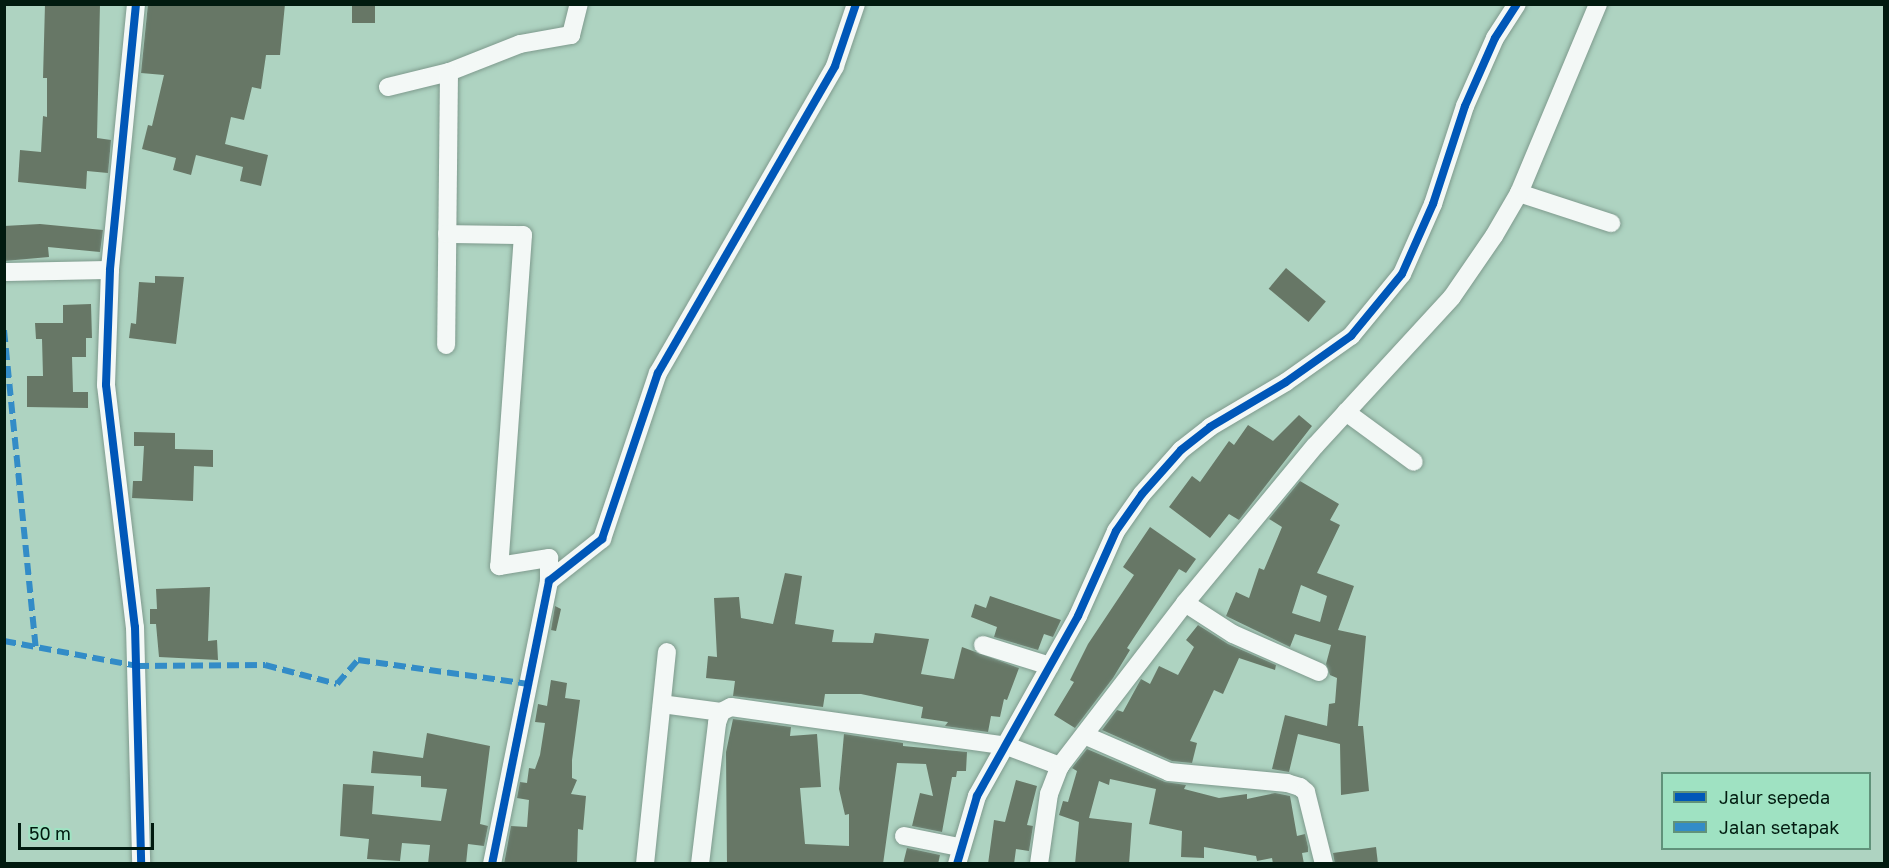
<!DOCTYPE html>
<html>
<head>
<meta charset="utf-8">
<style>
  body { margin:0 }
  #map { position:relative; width:1889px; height:868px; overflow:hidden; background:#aed3c1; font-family:"Golos Text",sans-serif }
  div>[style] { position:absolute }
  .building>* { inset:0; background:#677766; transform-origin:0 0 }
  .roads { filter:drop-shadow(0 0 2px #7e9a8d) drop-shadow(0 0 2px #7e9a8d) }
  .minor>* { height:18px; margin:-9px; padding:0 9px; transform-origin:9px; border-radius:9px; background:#f3f8f6 }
  .quiet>* { height:6px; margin-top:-3px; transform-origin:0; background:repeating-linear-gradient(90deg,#338cc7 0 12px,transparent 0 18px) }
  .cycleway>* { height:8px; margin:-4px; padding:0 4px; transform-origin:4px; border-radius:4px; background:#0057b8 }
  span { translate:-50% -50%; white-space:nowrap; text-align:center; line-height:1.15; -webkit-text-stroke:6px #9fe2c2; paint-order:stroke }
  .frame { position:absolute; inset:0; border:6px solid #011a0f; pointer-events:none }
  .legend { position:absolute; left:1661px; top:772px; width:210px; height:78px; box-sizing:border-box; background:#9fe2c2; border:2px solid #60927a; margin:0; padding:8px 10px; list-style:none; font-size:18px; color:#011a0f }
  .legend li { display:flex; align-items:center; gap:12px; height:30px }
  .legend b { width:30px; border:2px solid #60927a }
  .scale { position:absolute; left:18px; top:823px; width:136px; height:27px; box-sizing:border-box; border:3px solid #011a0f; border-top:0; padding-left:8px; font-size:18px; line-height:21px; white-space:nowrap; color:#011a0f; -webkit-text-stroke:4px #9fe2c2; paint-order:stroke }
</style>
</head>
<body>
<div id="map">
  <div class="building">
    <div style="clip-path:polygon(45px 4px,100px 4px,97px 138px,111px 140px,108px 173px,87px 171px,86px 189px,18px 182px,20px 150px,41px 152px,43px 116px,47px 117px,47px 78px,43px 78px)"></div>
    <div style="clip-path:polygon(148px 4px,285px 4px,280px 55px,266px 55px,261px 89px,252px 87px,244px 120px,231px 117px,225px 144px,268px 155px,261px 186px,240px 181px,243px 167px,196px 155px,191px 175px,173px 170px,176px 158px,142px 149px,148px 125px,152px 126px,164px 75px,141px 73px)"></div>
    <div style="left:352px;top:5px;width:23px;height:18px"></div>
    <div style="clip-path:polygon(40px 224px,103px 230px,100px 252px,48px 247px,49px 257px,4px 261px,4px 226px)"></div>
    <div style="left:1286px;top:268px;width:52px;height:27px;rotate:40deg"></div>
    <div style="clip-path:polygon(155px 276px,184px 277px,176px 344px,129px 338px,131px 323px,136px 324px,139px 282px,155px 283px)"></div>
    <div style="clip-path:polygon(91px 304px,92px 338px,86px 338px,86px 357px,72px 357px,73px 392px,88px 392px,88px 408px,27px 407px,27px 376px,43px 376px,42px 339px,36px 339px,35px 323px,63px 323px,63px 305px)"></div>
    <div style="clip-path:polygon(1299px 415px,1312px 426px,1239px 520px,1229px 514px,1210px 538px,1169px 507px,1192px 476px,1200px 482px,1229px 441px,1234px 445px,1248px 425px,1273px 441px)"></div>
    <div style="clip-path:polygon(134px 432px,175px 433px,175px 449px,213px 450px,213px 467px,194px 466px,193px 501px,132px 498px,133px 481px,142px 481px,144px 446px,134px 446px)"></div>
    <div style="clip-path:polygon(evenodd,1300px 481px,1339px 504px,1330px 520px,1340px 525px,1317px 573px,1354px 586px,1338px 630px,1366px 636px,1358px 726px,1363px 726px,1369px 791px,1341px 795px,1340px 744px,1298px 734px,1289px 772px,1272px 769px,1285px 715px,1327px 726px,1329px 704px,1335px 703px,1337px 678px,1330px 675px,1326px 664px,1331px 645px,1295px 634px,1290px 647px,1226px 616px,1236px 592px,1249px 598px,1259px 568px,1264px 570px,1282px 527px,1269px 519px,1300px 481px,1301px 585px,1327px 596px,1320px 622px,1292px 613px,1301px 585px)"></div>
    <div style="clip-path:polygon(1150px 527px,1196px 559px,1186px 573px,1179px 569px,1127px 648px,1130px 650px,1113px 678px,1075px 728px,1054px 715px,1074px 682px,1070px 680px,1088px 644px,1134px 575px,1123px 567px)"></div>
    <div style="clip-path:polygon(785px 573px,802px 576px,795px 624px,834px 630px,832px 642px,873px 643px,875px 633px,929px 639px,921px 674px,954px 679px,962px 647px,1019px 668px,1007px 700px,1004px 699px,1000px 717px,991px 716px,988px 732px,945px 726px,948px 722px,921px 718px,923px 707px,861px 694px,825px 694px,823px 707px,733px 696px,735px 681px,706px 678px,708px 656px,717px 657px,714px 598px,739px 597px,741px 618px,773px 624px)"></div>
    <div style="clip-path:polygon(210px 587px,208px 641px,217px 640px,218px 660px,159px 657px,156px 624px,150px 624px,150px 609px,157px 609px,156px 589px)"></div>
    <div style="clip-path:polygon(990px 596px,1061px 620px,1053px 637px,1044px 634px,1038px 650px,994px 637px,997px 627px,971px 617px,975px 604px,986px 608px)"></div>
    <div style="clip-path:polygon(555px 606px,561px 609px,556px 631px,551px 630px)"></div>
    <div style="clip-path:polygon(1198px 625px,1228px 644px,1276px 665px,1275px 670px,1239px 658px,1223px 694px,1214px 690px,1190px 741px,1197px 743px,1192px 763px,1172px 761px,1102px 730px,1117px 710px,1123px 712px,1141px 679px,1150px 684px,1159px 666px,1178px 675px,1194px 647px,1186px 640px)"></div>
    <div style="clip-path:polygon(551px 680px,567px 683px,565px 698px,580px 700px,572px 760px,572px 778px,577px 780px,571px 794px,586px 796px,583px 830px,578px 829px,577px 864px,504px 864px,511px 826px,527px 827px,529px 800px,517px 798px,520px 782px,527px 783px,529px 768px,535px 769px,540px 755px,545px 723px,535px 722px,538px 704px,547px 706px)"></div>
    <div style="clip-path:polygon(733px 719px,791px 727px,790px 736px,817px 734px,821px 787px,800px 788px,805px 844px,849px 846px,849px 814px,845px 815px,839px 789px,844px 734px,903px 743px,903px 746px,967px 752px,966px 771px,957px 771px,956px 777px,952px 777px,942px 832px,912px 826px,920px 793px,933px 796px,926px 764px,897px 763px,883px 864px,727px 864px,726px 752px)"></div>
    <div style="clip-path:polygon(427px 733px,490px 746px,480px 824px,488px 826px,484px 846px,468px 844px,466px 864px,428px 864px,430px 845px,402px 843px,400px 861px,367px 859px,369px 839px,340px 836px,343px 784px,374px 786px,372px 814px,441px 821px,447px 789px,421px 787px,421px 776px,371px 773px,373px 751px,423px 758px)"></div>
    <div style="clip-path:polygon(1087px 749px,1165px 782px,1186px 785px,1184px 789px,1219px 798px,1247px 794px,1247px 799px,1275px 793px,1290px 796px,1297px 836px,1305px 834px,1308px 847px,1308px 852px,1302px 853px,1304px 864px,1273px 864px,1272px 858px,1257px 861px,1256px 856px,1204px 847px,1204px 858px,1181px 857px,1182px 831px,1149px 824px,1156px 789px,1110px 779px,1109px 785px,1099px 781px,1089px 818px,1132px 823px,1129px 864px,1075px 864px,1079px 822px,1059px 815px,1063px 801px,1068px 802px,1077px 771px,1072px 768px)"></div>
    <div style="clip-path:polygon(1016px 780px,1037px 786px,1027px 825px,1033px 826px,1029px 851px,1016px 849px,1014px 864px,988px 864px,994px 820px,1005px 822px)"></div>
    <div style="clip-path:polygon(1376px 847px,1378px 864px,1335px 864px,1333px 853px)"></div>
    <div style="clip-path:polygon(907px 848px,940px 855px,938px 864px,903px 864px)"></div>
  </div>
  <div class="roads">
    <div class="minor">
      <div style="left:136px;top:4px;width:267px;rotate:95.6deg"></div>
      <div style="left:110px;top:270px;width:115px;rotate:92deg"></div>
      <div style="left:106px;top:385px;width:244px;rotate:83.2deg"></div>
      <div style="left:135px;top:627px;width:237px;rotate:88.5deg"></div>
      <div style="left:449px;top:72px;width:76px;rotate:-21.5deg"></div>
      <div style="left:520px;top:44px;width:52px;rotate:-10deg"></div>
      <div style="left:571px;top:35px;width:32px;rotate:-76deg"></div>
      <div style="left:388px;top:87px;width:63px;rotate:-13.8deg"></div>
      <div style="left:449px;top:72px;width:273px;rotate:90.6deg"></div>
      <div style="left:1519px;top:193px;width:97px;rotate:18.1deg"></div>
      <div style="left:447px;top:234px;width:76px;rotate:0.8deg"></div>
      <div style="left:523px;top:235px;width:332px;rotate:94.1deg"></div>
      <div style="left:499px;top:566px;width:51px;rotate:-9.1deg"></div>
      <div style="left:549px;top:558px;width:23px;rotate:90deg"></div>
      <div style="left:4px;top:272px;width:106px;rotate:-1.1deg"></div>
      <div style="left:1346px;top:412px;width:84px;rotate:36.3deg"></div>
      <div style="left:1185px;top:603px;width:57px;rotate:32.9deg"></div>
      <div style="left:1233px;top:634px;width:94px;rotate:23.8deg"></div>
      <div style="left:983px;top:645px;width:70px;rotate:17.4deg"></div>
      <div style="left:662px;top:704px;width:60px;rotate:7.7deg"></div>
      <div style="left:1084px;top:735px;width:93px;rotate:23.5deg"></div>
      <div style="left:1169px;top:772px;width:119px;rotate:5.3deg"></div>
      <div style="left:1287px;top:783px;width:14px;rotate:17deg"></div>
      <div style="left:1300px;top:787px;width:8px;rotate:40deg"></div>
      <div style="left:1306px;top:792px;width:74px;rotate:76deg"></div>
      <div style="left:904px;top:836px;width:56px;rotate:11.3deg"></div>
      <div style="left:492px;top:864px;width:289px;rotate:-78.6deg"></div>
      <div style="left:549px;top:581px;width:68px;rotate:-38.4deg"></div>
      <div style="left:602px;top:539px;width:175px;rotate:-71.4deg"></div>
      <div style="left:658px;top:373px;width:354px;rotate:-60deg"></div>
      <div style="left:835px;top:66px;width:65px;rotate:-71.3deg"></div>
      <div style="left:645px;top:864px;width:213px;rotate:-84.1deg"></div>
      <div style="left:700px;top:864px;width:142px;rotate:-83.1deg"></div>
      <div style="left:717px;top:723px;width:12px;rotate:-70deg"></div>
      <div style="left:721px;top:712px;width:11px;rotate:-27deg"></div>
      <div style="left:731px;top:707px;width:279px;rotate:8deg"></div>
      <div style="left:1007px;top:746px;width:57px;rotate:20.7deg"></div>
      <div style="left:957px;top:864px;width:71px;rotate:-73.6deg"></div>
      <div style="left:977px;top:796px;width:206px;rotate:-60.7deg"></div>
      <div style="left:1078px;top:616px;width:93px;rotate:-65.9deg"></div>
      <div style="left:1116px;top:531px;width:45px;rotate:-54.9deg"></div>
      <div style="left:1142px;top:494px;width:59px;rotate:-48.4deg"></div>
      <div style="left:1181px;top:450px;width:37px;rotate:-38deg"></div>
      <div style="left:1210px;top:427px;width:88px;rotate:-30.6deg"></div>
      <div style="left:1286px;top:382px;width:80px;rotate:-35.3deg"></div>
      <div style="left:1351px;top:336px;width:80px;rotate:-50.6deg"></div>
      <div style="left:1402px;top:274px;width:77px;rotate:-66.1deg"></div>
      <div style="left:1433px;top:204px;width:103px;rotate:-71.9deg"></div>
      <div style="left:1465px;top:106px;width:74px;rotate:-66.2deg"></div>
      <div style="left:1495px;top:38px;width:40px;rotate:-57.1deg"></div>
      <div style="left:1039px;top:864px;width:71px;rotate:-81.9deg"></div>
      <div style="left:1049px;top:794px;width:30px;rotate:-69deg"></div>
      <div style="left:1060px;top:766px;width:205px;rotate:-52.5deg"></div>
      <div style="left:1185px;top:603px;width:204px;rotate:-50.4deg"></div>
      <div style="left:1315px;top:446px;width:202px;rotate:-47.4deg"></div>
      <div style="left:1452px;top:297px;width:74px;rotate:-55.5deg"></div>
      <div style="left:1494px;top:236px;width:50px;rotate:-59.8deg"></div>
      <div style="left:1519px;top:193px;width:205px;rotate:-67.3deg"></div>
    </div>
  </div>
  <div class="quiet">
    <div style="left:4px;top:330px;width:320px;rotate:84.3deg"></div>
    <div style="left:4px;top:641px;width:135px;rotate:10.6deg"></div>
    <div style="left:137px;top:666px;width:128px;rotate:-0.4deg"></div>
    <div style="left:265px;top:665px;width:74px;rotate:14.8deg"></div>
    <div style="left:337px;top:684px;width:32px;rotate:-49deg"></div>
    <div style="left:358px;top:660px;width:172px;rotate:8deg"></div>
  </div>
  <div class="cycleway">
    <div style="left:136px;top:4px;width:267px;rotate:95.6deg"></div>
    <div style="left:110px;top:270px;width:115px;rotate:92deg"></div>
    <div style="left:106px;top:385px;width:244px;rotate:83.2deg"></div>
    <div style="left:135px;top:627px;width:237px;rotate:88.5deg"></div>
    <div style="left:492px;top:864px;width:289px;rotate:-78.6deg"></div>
    <div style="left:549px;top:581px;width:68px;rotate:-38.4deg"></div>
    <div style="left:602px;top:539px;width:175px;rotate:-71.4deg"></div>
    <div style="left:658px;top:373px;width:354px;rotate:-60deg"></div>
    <div style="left:835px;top:66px;width:65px;rotate:-71.3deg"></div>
    <div style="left:957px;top:864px;width:71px;rotate:-73.6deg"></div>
    <div style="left:977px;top:796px;width:206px;rotate:-60.7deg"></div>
    <div style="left:1078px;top:616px;width:93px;rotate:-65.9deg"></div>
    <div style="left:1116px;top:531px;width:45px;rotate:-54.9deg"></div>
    <div style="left:1142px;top:494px;width:59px;rotate:-48.4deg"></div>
    <div style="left:1181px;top:450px;width:37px;rotate:-38deg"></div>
    <div style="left:1210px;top:427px;width:88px;rotate:-30.6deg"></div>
    <div style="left:1286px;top:382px;width:80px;rotate:-35.3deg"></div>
    <div style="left:1351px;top:336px;width:80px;rotate:-50.6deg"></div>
    <div style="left:1402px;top:274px;width:77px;rotate:-66.1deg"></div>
    <div style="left:1433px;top:204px;width:103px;rotate:-71.9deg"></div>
    <div style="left:1465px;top:106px;width:74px;rotate:-66.2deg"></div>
    <div style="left:1495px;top:38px;width:40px;rotate:-57.1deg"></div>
  </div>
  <div class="frame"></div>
  <ul class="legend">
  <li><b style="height:8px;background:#0057b8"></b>Jalur sepeda</li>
  <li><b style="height:8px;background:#338cc7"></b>Jalan setapak</li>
  </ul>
  <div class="scale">50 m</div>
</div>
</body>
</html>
